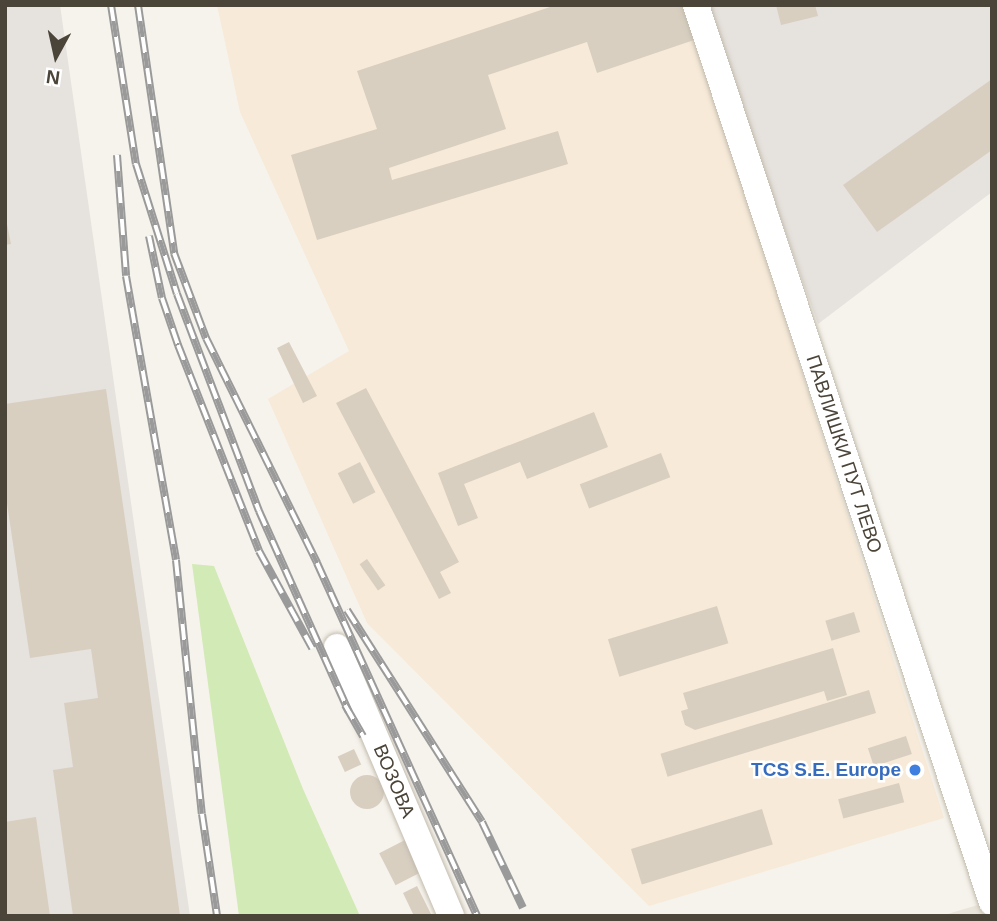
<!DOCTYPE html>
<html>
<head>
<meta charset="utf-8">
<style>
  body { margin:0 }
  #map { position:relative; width:997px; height:921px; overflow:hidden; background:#f6f3ec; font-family:Arial,sans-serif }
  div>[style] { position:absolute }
  .residential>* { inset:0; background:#eae5da }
  .commercial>* { inset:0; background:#f7ead8 }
  .industrial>* { inset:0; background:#e6e2dd }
  .green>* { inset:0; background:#d2eab5 }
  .building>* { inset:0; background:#d8cfc1; transform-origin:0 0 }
  .round { border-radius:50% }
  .roads { filter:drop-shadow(0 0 2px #c2bbae) drop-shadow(0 0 2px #c2bbae) }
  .minor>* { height:26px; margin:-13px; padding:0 13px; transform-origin:13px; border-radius:13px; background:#fff }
  .rail>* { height:8px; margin-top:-4px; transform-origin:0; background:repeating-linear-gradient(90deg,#fff 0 16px,#9a9a9a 0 32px); box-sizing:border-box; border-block:2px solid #9a9a9a }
  .dots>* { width:19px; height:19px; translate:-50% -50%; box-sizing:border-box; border:4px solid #fff; border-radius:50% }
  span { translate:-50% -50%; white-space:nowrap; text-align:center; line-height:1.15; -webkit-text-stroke:5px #fff; paint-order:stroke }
  .street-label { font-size:19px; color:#4b4439 }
  .shop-label { font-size:19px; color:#366cbe; font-weight:700 }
  .right { translate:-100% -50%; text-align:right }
  .frame { position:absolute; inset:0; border:7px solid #4b4439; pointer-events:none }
  .north { position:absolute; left:21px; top:21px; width:70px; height:70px; -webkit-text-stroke:5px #fff; paint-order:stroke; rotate:188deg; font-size:19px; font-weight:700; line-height:28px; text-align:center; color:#4b4439 }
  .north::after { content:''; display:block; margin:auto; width:24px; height:32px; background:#4b4439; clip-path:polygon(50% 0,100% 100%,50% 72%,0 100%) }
</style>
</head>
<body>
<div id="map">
  <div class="residential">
    <div style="clip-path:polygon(992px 901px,992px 916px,941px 916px,971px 907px)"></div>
  </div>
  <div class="commercial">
    <div style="clip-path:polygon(217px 5px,685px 5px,944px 818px,649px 906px,367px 623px,268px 399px,349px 351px,240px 112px)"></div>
  </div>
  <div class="industrial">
    <div style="clip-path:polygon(5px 5px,60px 5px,190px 916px,5px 916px)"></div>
    <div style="clip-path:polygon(705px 5px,992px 5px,992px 192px,818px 324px)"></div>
  </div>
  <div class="green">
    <div style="clip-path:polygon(192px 564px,214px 566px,303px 789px,360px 916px,239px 916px)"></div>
  </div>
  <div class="building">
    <div style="clip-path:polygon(556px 5px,683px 5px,694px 40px,597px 73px,587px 42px,488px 75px,506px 129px,389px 168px,392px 180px,558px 131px,568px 164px,317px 240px,291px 155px,377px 129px,357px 71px)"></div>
    <div style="clip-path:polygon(776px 5px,815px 5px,818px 16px,781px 25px)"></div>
    <div style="clip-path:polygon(992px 79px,992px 150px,877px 232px,843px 185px)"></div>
    <div style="clip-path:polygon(5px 214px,11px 244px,5px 245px)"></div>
    <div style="clip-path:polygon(289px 342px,317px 396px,303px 403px,277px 348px)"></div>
    <div style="clip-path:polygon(366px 388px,459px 562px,440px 572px,451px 593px,439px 599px,336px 403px)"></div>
    <div style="clip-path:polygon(106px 389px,143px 642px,180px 916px,73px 916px,53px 770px,73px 767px,64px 703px,98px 698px,91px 649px,30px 658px,5px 490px,5px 404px)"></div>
    <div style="clip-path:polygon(594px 412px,608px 447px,527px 479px,520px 462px,464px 484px,478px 518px,458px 526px,438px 473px)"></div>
    <div style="left:661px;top:453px;width:26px;height:87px;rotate:69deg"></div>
    <div style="left:360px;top:462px;width:34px;height:25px;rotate:63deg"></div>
    <div style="left:367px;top:559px;width:32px;height:9px;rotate:55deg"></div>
    <div style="left:717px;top:606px;width:39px;height:114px;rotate:73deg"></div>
    <div style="left:854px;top:612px;width:21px;height:30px;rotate:73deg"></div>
    <div style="clip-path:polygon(833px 648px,847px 695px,827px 701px,824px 691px,695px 730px,685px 725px,681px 711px,688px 709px,683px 693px)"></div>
    <div style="left:869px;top:690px;width:24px;height:218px;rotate:73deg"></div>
    <div style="left:906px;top:736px;width:19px;height:40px;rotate:72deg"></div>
    <div style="left:354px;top:749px;width:17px;height:18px;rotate:65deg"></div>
    <div class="round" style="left:350px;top:775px;width:34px;height:34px"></div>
    <div style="left:899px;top:783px;width:20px;height:63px;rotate:75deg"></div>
    <div style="left:762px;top:809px;width:37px;height:137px;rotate:73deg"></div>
    <div style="clip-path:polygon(36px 817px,50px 916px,5px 916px,5px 822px)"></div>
    <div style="left:405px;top:840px;width:36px;height:29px;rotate:63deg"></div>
    <div style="clip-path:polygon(417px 886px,432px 916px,414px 916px,403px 893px)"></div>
  </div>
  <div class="roads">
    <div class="minor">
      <div style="left:696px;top:5px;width:945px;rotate:71.74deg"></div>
      <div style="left:337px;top:647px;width:292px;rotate:67deg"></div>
    </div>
  </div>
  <div class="rail">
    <div style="left:111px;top:5px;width:161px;rotate:81.1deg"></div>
    <div style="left:136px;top:164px;width:136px;rotate:72.5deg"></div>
    <div style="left:177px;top:294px;width:232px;rotate:69.3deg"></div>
    <div style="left:259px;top:511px;width:220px;rotate:65.9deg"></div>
    <div style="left:138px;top:5px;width:251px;rotate:81.7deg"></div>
    <div style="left:174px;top:253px;width:91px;rotate:69.4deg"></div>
    <div style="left:206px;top:338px;width:251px;rotate:63.7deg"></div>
    <div style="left:317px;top:563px;width:388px;rotate:65.6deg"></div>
    <div style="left:117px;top:155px;width:121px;rotate:85.7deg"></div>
    <div style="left:126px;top:276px;width:288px;rotate:80deg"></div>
    <div style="left:176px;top:560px;width:255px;rotate:84.2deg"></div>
    <div style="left:202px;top:814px;width:103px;rotate:81.6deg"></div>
    <div style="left:149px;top:236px;width:63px;rotate:78.2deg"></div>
    <div style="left:162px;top:298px;width:50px;rotate:71.2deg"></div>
    <div style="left:178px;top:345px;width:221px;rotate:68.5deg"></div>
    <div style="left:259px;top:551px;width:111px;rotate:61.3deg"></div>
    <div style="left:347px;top:610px;width:251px;rotate:57.5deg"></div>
    <div style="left:482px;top:822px;width:95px;rotate:64.5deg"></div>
    <div style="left:345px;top:705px;width:36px;rotate:60deg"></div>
  </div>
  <div class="dots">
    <div style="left:915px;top:770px;background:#3f7fe0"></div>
  </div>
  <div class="street-label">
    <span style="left:844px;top:454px;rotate:72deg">ПАВЛИШКИ ПУТ ЛЕВО</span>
    <span style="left:394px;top:781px;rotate:67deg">ВОЗОВА</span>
  </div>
  <div class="shop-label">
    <span class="right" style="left:901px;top:770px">TCS S.E. Europe</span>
  </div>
  <div class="frame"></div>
  <div class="north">N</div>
</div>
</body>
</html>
